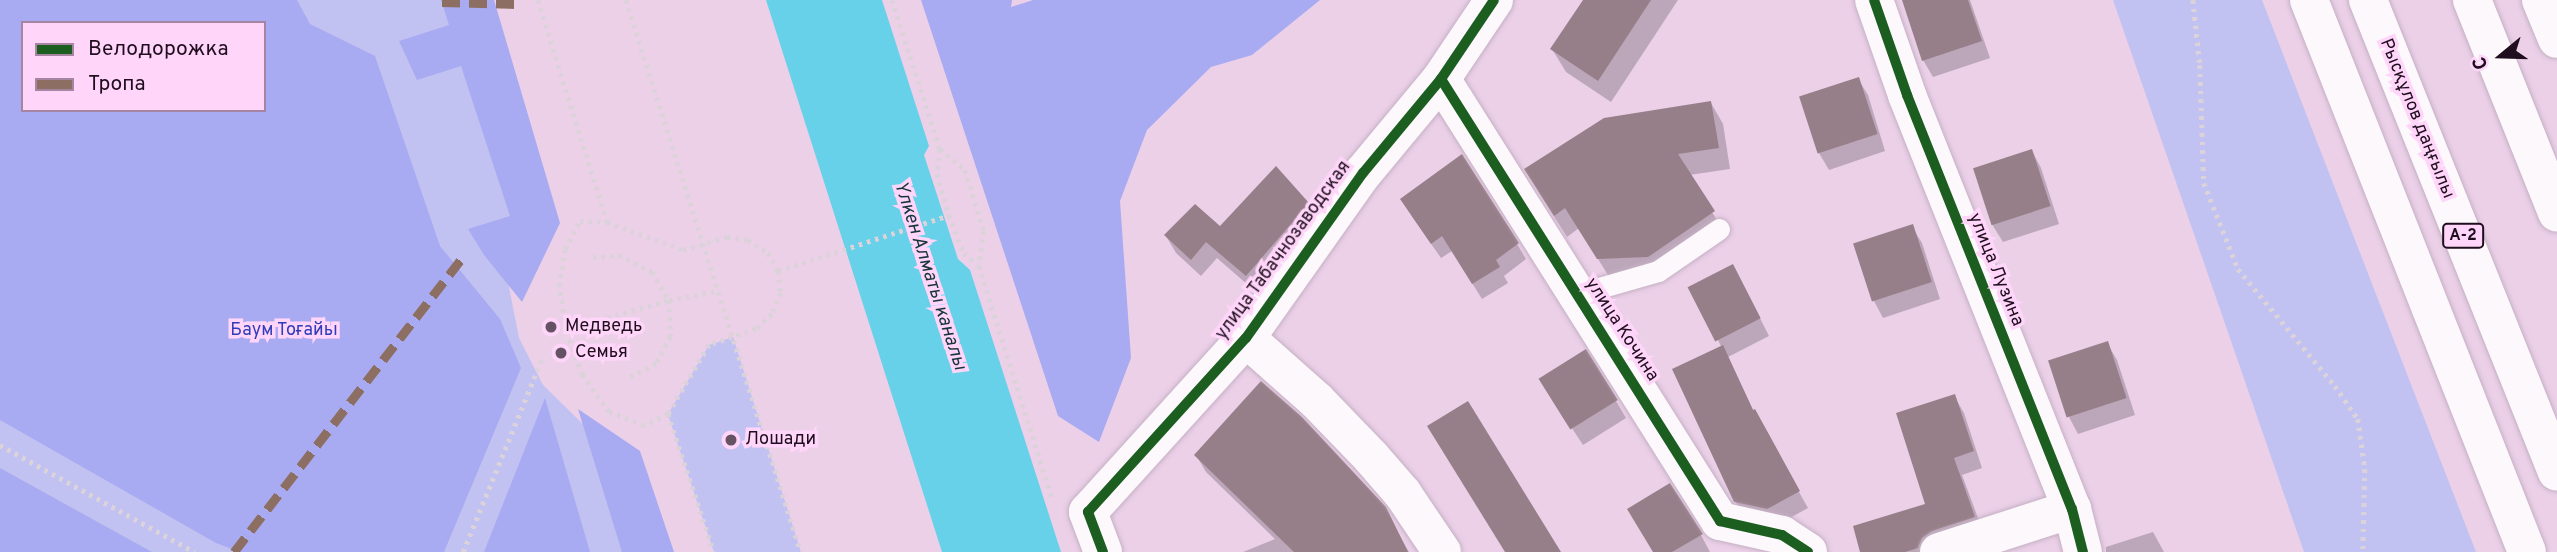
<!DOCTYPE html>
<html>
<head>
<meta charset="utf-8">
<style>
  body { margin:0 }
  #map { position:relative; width:2557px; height:552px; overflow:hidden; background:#ebd0e8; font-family:Overpass,sans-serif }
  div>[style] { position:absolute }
  .green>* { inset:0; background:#c1c1f2 }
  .forest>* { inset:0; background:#a8abf1 }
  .water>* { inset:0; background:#67d1ea }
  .shadow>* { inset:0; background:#0003 }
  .building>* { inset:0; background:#967f88; transform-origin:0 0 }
  .path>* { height:4.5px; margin-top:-2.25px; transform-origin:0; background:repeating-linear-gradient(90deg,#dcd3da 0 3.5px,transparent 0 8.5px) }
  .roads { filter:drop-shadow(0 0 2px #c5b0c3) drop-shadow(0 0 2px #c5b0c3) }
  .lane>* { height:21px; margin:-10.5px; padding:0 10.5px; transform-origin:10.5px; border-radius:10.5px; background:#fcf8fc }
  .street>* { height:38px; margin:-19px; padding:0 19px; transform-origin:19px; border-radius:19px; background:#fcf8fc }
  .primary>* { height:38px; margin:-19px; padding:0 19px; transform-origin:19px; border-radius:19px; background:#fcf8fc }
  .quiet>* { height:9px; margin-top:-4.5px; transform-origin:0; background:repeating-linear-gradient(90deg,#8d6e63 0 18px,transparent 0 27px) }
  .cycleway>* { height:10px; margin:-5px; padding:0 5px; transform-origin:5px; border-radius:5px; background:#1b5e20 }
  .dots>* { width:19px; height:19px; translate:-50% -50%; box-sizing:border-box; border:4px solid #ffd5f9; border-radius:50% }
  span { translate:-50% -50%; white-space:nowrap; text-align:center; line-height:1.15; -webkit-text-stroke:7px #ffd5f9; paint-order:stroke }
  .shield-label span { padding:2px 5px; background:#ffd5f9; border:2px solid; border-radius:5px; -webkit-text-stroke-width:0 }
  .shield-label { font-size:16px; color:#1f0e1e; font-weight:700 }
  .street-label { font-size:18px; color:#1f0e1e }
  .poi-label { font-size:18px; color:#1f0e1e }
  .left { translate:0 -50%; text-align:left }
  .park-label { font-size:18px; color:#2f3db8 }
  .water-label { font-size:19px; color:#15353a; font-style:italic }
  .legend { position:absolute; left:21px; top:21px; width:245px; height:91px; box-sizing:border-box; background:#ffd5f9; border:2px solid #a585a1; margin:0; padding:9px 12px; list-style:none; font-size:21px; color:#1f0e1e }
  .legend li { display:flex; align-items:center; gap:14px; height:35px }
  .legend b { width:35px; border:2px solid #a585a1 }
  .north { position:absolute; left:2466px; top:21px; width:70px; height:70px; -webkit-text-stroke:5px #ffd5f9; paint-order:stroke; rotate:251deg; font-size:19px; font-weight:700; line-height:28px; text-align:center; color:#1f0e1e }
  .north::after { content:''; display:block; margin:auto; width:24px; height:32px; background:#1f0e1e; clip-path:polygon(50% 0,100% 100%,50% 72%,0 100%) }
</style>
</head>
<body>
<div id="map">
  <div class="green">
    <div style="clip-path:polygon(evenodd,0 0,449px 0,521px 213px,507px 277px,519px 338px,543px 385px,595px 436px,637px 552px,0 552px,0 0,23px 23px,264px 23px,264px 110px,23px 110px,23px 23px)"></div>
    <div style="clip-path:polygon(2113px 0,2262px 0,2476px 552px,2304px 552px)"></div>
    <div style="clip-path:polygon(733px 337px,801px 552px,714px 552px,674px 433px,668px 414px,709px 345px)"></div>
  </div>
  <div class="forest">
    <div style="clip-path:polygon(evenodd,0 0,297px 0,310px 24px,375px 56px,440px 246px,500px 319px,521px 368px,444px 552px,240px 552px,216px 543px,0 420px,0 0,23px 23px,264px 23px,264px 110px,23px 110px,23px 23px)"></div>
    <div style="clip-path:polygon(441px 0,494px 0,560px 223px,522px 302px,484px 255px,468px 229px,510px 216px,461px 66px,417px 80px,399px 41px,449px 25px)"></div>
    <div style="clip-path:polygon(921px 0,1012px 0,1011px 7px,1033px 0,1320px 0,1252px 55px,1211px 67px,1147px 130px,1120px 201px,1131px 358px,1099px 442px,1058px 416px)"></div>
    <div style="clip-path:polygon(545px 398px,590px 552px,484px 552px)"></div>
    <div style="clip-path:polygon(578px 409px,640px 451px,674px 552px,622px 552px)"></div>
    <div style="clip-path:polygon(0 468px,152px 552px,0 552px)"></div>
  </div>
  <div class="water">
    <div style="clip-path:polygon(766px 0,882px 0,929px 146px,924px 155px,958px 259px,970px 270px,1061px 552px,942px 552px)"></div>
  </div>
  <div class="shadow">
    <div style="clip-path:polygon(1585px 0,1678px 0,1611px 102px,1566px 72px,1552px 49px)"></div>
    <div style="clip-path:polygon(1918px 0,1970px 0,1990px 58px,1933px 77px,1923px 60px)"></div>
    <div style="clip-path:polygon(1858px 79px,1868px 95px,1885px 151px,1829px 170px,1819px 153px)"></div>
    <div style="clip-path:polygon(1711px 103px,1723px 124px,1730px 169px,1689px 175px,1725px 233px,1611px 280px,1579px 228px,1567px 237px,1538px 191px)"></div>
    <div style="clip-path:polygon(2032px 151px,2041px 168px,2059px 224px,2003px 242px,1993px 226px,1975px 170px)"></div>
    <div style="clip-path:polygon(1308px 204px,1318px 221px,1256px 292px,1217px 258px,1201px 276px,1176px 253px,1166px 236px,1220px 229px)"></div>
    <div style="clip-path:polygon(1411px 215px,1517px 244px,1526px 259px,1504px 276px,1508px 283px,1482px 299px,1452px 251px,1441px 258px)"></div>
    <div style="clip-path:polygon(1912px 227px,1922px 243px,1940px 299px,1883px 318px,1874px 301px,1855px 245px)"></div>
    <div style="clip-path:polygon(1742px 283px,1769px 336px,1728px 357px,1754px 412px,1808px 508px,1777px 525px,1745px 518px,1735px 501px,1722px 348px,1691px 288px)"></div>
    <div style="clip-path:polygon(2107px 343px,2117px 360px,2135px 415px,2078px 434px,2069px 417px)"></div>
    <div style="clip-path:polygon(1551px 396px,1616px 401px,1626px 418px,1583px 445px)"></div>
    <div style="clip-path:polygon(1954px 396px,1964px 413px,1982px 468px,1962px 475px,1984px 534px,1936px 552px,1862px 552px,1927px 506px)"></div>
    <div style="clip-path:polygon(1196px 455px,1384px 508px,1409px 552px,1243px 552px,1275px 539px,1206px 472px)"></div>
    <div style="clip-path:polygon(2153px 532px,2164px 552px,2106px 552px,2106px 547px)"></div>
    <div style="clip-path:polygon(1701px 535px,1710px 552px,1654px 552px)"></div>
  </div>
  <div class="building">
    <div style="clip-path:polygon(1583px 0,1651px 0,1598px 81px,1550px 49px)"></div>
    <div style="clip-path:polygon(1902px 0,1968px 0,1982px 41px,1922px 61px)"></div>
    <div style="left:1859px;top:77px;width:60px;height:63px;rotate:72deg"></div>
    <div style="clip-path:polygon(1711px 101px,1719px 148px,1678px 154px,1715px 211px,1648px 257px,1597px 259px,1565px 208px,1554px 216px,1524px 169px,1604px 118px)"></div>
    <div style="left:2032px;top:149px;width:60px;height:62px;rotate:72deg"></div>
    <div style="clip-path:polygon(1462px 154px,1519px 243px,1496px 260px,1500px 267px,1472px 284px,1442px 236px,1431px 244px,1400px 199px)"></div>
    <div style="clip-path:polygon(1276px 166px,1309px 203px,1246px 276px,1206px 242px,1191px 260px,1164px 235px,1195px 204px,1220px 226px)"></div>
    <div style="left:1913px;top:224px;width:61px;height:63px;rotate:72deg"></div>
    <div style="left:1733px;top:264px;width:61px;height:51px;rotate:63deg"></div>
    <div style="left:2108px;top:341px;width:60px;height:63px;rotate:72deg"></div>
    <div style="clip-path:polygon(1723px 345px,1753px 410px,1755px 409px,1800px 491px,1767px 509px,1734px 502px,1672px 369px)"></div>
    <div style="left:1586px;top:349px;width:60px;height:56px;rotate:58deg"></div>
    <div style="clip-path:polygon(1261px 381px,1302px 417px,1386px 507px,1408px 552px,1294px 552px,1194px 455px)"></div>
    <div style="clip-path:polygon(1955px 394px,1974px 451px,1954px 458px,1975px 517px,1932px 531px,1922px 538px,1918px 548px,1905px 552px,1860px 552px,1853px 526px,1925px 504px,1896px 413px)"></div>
    <div style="clip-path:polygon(1468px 401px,1561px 552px,1505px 552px,1427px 426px)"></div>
    <div style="clip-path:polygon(1670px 483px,1703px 534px,1672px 552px,1653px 552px,1627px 509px)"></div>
  </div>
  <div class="path">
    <div style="left:538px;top:0;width:232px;rotate:72.7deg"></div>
    <div style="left:626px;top:0;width:579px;rotate:72.41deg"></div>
    <div style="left:892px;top:0;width:157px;rotate:72.1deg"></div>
    <div style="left:940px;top:149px;width:33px;rotate:40deg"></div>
    <div style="left:965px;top:170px;width:64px;rotate:72.7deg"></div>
    <div style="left:984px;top:231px;width:35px;rotate:98deg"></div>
    <div style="left:979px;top:266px;width:242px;rotate:72.5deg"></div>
    <div style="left:2193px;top:0;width:65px;rotate:83.9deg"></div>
    <div style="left:2200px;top:65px;width:118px;rotate:88.1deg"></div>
    <div style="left:2204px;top:183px;width:92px;rotate:68.4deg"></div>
    <div style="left:2238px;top:269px;width:152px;rotate:50.3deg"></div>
    <div style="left:2335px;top:386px;width:40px;rotate:55.1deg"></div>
    <div style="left:2358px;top:419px;width:50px;rotate:82deg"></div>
    <div style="left:2365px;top:469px;width:83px;rotate:91.4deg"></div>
    <div style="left:940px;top:149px;width:25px;rotate:97deg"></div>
    <div style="left:937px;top:174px;width:43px;rotate:73.7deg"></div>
    <div style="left:949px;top:215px;width:41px;rotate:68.5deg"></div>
    <div style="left:964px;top:253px;width:18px;rotate:41deg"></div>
    <div style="left:580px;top:221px;width:27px;rotate:2deg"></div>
    <div style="left:607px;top:222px;width:81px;rotate:20.2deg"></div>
    <div style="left:683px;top:250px;width:46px;rotate:-16.5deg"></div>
    <div style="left:727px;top:237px;width:21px;rotate:8deg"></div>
    <div style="left:748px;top:240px;width:24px;rotate:33deg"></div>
    <div style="left:768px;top:253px;width:21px;rotate:61deg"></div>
    <div style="left:778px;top:271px;width:22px;rotate:82deg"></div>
    <div style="left:781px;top:293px;width:23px;rotate:113deg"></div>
    <div style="left:772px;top:314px;width:22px;rotate:137deg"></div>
    <div style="left:756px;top:329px;width:50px;rotate:161.2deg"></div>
    <div style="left:709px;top:345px;width:80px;rotate:120.7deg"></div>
    <div style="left:668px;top:414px;width:27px;rotate:153deg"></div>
    <div style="left:644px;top:426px;width:38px;rotate:-158deg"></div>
    <div style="left:609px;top:412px;width:46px;rotate:-126.1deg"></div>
    <div style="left:582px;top:375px;width:49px;rotate:-109.2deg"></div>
    <div style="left:566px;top:329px;width:44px;rotate:-99.2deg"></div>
    <div style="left:559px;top:286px;width:37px;rotate:-81deg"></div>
    <div style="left:565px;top:249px;width:32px;rotate:-62deg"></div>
    <div style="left:593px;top:257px;width:26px;rotate:-4deg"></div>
    <div style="left:619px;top:255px;width:37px;rotate:27deg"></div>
    <div style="left:652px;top:272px;width:33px;rotate:59deg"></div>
    <div style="left:669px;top:300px;width:37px;rotate:87deg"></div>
    <div style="left:671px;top:337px;width:31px;rotate:119deg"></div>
    <div style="left:656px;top:364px;width:30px;rotate:153deg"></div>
    <div style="left:778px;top:271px;width:180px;rotate:-18.1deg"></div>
    <div style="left:566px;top:329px;width:107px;rotate:-15.7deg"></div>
    <div style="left:669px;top:300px;width:50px;rotate:-10.4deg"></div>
    <div style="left:668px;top:414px;width:145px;rotate:71.6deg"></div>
    <div style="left:0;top:445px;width:222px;rotate:28.8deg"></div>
    <div style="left:463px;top:552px;width:212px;rotate:-67.8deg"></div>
  </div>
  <div class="roads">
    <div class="lane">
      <div style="left:1578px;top:294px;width:83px;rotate:-16deg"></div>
      <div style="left:1658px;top:271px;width:74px;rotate:-34.5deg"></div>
    </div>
    <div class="street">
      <div style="left:1874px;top:0;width:101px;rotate:70.8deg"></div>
      <div style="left:1907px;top:95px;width:446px;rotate:68.3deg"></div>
      <div style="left:2072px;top:509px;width:44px;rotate:75.7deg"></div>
      <div style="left:1441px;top:79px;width:523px;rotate:57.74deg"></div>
      <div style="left:1720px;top:521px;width:64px;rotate:12.7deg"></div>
      <div style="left:1782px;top:535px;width:31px;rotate:33deg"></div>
      <div style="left:1246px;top:338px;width:95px;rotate:41.6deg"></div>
      <div style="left:1317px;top:401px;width:78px;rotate:46deg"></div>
      <div style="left:1371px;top:457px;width:49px;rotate:49.1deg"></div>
      <div style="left:1403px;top:494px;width:70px;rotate:56.1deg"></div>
      <div style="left:1103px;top:552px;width:43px;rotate:-110.6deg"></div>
      <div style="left:1088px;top:512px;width:235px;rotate:-47.8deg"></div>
      <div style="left:1246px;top:338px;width:202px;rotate:-54.7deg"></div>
      <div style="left:1363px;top:173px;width:122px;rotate:-50.3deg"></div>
      <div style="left:1441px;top:79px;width:95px;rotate:-56.1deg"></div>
      <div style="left:1939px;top:552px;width:140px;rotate:-17.9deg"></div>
    </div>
    <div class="primary">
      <div style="left:2309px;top:0;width:593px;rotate:68.45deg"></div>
      <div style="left:2368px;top:0;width:508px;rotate:68.18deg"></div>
      <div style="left:2472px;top:0;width:229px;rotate:68.2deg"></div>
      <div style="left:2541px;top:0;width:42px;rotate:67.7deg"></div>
    </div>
  </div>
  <div class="quiet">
    <div style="left:442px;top:2px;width:74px;rotate:1.5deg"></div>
    <div style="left:234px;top:552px;width:376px;rotate:-52.2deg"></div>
  </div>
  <div class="cycleway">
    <div style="left:1874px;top:0;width:101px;rotate:70.8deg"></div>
    <div style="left:1907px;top:95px;width:446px;rotate:68.3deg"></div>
    <div style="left:2072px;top:509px;width:44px;rotate:75.7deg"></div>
    <div style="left:1441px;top:79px;width:523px;rotate:57.74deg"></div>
    <div style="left:1720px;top:521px;width:64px;rotate:12.7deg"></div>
    <div style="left:1782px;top:535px;width:31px;rotate:33deg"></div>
    <div style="left:1103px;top:552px;width:43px;rotate:-110.6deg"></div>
    <div style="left:1088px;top:512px;width:235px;rotate:-47.8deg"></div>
    <div style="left:1246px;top:338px;width:202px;rotate:-54.7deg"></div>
    <div style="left:1363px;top:173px;width:122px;rotate:-50.3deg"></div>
    <div style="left:1441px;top:79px;width:95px;rotate:-56.1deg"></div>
  </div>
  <div class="dots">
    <div style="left:551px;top:327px;background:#665265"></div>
    <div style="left:561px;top:353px;background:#665265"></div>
    <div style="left:731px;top:440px;background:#665265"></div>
  </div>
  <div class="shield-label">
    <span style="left:2463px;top:236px">A-2</span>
  </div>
  <div class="street-label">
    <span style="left:2416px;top:119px;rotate:68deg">Рысқұлов даңғылы</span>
    <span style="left:1284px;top:251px;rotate:-54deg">улица Табачнозаводская</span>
    <span style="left:1995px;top:270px;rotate:68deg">улица Лузина</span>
    <span style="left:1621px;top:330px;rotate:57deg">улица Кочина</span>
  </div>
  <div class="poi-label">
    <span class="left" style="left:565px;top:327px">Медведь</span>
    <span class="left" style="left:575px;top:353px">Семья</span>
    <span class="left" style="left:745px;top:440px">Лошади</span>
  </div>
  <div class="park-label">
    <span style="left:284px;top:331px">Баум Тоғайы</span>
  </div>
  <div class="water-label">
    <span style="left:929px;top:276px;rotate:72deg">Үлкен Алматы каналы</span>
  </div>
  <ul class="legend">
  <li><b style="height:9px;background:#1b5e20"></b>Велодорожка</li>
  <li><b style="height:9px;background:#8d6e63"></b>Тропа</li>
  </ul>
  <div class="north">С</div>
</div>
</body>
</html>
